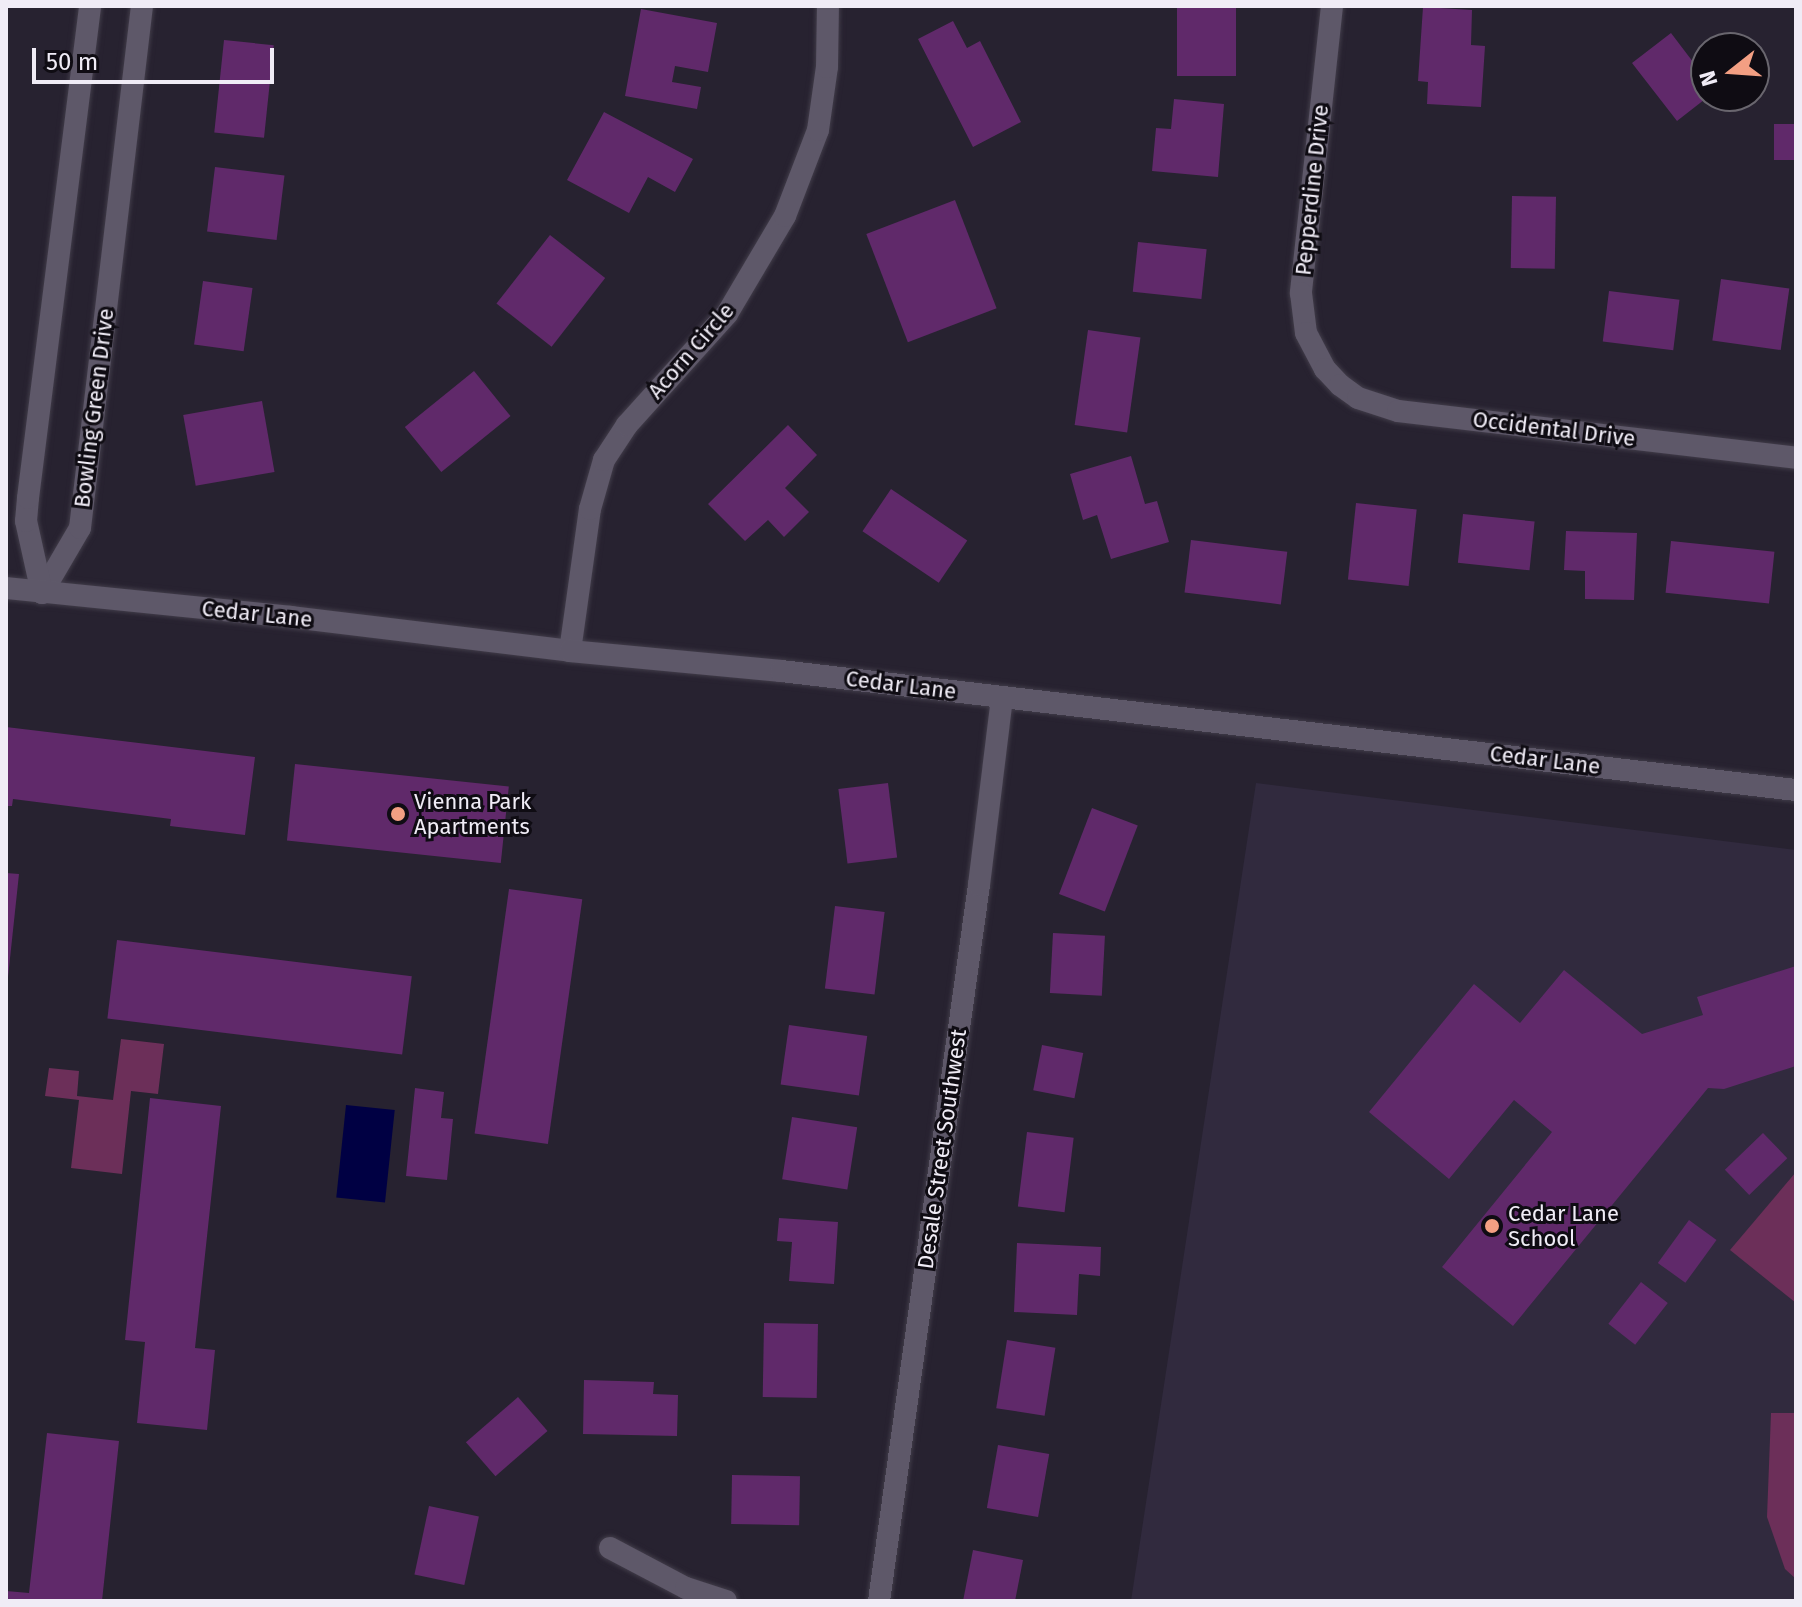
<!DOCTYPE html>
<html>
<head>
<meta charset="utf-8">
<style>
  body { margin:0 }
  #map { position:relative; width:1802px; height:1607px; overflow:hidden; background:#272230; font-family:"Fira Sans",sans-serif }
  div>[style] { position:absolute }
  .built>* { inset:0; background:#312a3e }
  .green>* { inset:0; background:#6c2f59 }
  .water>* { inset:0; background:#000043; transform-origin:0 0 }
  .building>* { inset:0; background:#60296a; transform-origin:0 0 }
  .roads { filter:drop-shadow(0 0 2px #413c49) drop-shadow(0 0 2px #413c49) }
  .minor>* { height:22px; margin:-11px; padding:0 11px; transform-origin:11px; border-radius:11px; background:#5e5869 }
  .secondary>* { height:22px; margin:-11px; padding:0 11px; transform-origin:11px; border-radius:11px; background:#5e5869 }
  .dots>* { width:22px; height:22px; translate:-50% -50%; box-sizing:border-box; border:4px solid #0f0c13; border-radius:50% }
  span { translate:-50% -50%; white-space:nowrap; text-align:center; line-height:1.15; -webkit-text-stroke:6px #0f0c13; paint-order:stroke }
  .street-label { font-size:22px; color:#f0ecf6 }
  .poi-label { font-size:22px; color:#f0ecf6 }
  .left { translate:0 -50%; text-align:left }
  .frame { position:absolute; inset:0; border:8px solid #f0ecf6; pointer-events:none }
  .north { position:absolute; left:1690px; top:32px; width:80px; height:80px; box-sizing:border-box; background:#0f0c13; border:2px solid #69666e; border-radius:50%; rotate:253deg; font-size:22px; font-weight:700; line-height:32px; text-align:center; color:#f0ecf6 }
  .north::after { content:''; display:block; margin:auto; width:28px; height:36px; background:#f39f83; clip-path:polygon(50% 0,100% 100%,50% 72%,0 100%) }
  .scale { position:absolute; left:32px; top:48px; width:242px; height:36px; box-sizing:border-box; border:4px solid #f0ecf6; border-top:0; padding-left:10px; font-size:24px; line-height:28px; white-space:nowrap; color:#f0ecf6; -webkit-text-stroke:6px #0f0c13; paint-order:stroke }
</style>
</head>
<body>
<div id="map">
  <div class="built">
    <div style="clip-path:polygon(1256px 783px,1796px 850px,1796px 1601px,1131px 1601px)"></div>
  </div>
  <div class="green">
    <div style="clip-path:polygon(121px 1039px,164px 1044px,158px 1094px,131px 1091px,122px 1174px,71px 1168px,79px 1100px,45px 1096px,49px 1068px,79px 1071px,77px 1096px,113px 1100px)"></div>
    <div style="clip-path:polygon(1796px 1172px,1796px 1303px,1730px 1250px)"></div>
    <div style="clip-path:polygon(1771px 1413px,1796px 1413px,1796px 1579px,1785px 1569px,1767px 1517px)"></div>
  </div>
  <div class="water">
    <div style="left:346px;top:1105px;width:49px;height:93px;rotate:6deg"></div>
  </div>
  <div class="building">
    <div style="left:1177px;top:6px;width:59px;height:70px"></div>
    <div style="clip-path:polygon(1423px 7px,1472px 10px,1471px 45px,1485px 46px,1481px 107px,1427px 104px,1428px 82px,1418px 81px)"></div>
    <div style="clip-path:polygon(641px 9px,717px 23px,708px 72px,675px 66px,672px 82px,701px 87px,697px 109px,625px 96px)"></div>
    <div style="clip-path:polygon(953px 21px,967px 48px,980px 41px,1021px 122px,973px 147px,918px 39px)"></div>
    <div style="clip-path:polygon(1671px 33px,1706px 79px,1706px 96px,1709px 96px,1677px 121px,1632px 63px)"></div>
    <div style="left:224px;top:40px;width:50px;height:93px;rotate:6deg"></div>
    <div style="clip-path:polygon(1174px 99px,1224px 104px,1218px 177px,1152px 171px,1156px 128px,1171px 129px)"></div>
    <div style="clip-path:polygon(604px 112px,693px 159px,675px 192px,648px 177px,629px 213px,567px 180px)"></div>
    <div style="left:1796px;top:124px;width:36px;height:22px;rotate:90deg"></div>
    <div style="left:215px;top:167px;width:70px;height:65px;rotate:7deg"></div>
    <div style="left:1512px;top:196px;width:44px;height:72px;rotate:1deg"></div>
    <div style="left:955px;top:200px;width:116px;height:95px;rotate:69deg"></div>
    <div style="left:550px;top:235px;width:70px;height:87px;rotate:38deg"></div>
    <div style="left:1138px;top:242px;width:69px;height:50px;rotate:6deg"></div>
    <div style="left:1721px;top:279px;width:69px;height:62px;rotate:8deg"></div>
    <div style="left:203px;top:281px;width:50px;height:64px;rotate:8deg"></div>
    <div style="left:1609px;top:291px;width:71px;height:51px;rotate:7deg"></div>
    <div style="left:1088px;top:330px;width:53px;height:96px;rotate:8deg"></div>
    <div style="left:474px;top:371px;width:58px;height:89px;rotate:51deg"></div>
    <div style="left:262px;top:401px;width:72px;height:80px;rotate:80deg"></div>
    <div style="clip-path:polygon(788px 425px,817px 455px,785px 488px,809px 512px,784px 537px,768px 520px,745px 541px,708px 504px)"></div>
    <div style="clip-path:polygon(1131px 456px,1145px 504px,1157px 501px,1169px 542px,1111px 559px,1097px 515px,1083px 520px,1070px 474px)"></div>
    <div style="left:891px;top:489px;width:92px;height:51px;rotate:34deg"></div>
    <div style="left:1356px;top:503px;width:61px;height:77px;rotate:6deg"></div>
    <div style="left:1463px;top:514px;width:72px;height:49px;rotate:6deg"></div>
    <div style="clip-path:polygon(1566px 531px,1637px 533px,1634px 600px,1585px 599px,1585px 571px,1564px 570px)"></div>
    <div style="left:1191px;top:540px;width:97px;height:53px;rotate:7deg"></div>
    <div style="left:1671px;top:541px;width:104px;height:52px;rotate:6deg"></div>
    <div style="clip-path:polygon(6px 727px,255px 757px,245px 835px,170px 826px,171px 819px,13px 799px,12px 806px,6px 806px)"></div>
    <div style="left:295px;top:764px;width:215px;height:77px;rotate:6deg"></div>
    <div style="left:888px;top:783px;width:75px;height:50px;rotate:83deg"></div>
    <div style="left:1092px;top:808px;width:49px;height:92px;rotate:21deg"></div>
    <div style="clip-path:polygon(6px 873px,19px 874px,8px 977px,6px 977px)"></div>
    <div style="left:509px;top:889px;width:74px;height:247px;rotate:8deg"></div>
    <div style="left:835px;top:906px;width:50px;height:83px;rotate:7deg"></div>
    <div style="left:1053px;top:933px;width:52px;height:60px;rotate:3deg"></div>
    <div style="left:117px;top:940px;width:297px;height:79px;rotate:7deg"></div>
    <div style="clip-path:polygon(1796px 966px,1796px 1066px,1724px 1089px,1708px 1088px,1513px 1326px,1442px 1267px,1552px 1132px,1514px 1100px,1449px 1179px,1369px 1112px,1474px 984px,1520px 1023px,1564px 970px,1642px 1034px,1703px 1015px,1697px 997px)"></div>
    <div style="left:789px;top:1025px;width:79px;height:60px;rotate:8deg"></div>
    <div style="left:1042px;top:1045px;width:42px;height:46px;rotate:11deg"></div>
    <div style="clip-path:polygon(415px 1088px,444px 1092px,441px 1118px,453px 1119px,447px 1180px,406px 1176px)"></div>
    <div style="clip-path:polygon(150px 1098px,221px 1106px,195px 1348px,215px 1350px,207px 1430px,137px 1423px,145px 1342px,125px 1340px)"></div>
    <div style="left:792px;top:1117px;width:66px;height:63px;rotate:9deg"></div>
    <div style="left:1027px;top:1132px;width:47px;height:75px;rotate:7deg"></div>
    <div style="left:1763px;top:1133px;width:35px;height:53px;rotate:46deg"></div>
    <div style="clip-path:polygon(779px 1218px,838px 1222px,834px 1284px,789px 1281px,792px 1242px,777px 1241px)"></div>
    <div style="left:1689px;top:1220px;width:34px;height:53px;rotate:36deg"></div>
    <div style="clip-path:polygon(1017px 1243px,1101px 1247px,1100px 1276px,1079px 1274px,1077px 1315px,1014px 1312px)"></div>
    <div style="left:1641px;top:1282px;width:34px;height:53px;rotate:38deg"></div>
    <div style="left:764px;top:1323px;width:54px;height:74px;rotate:1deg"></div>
    <div style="left:1007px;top:1340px;width:49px;height:69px;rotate:9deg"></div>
    <div style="clip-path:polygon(584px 1380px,654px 1382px,653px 1394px,678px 1395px,677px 1436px,583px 1434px)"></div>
    <div style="left:518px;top:1397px;width:45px;height:69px;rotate:49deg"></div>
    <div style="clip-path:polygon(47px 1433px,119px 1441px,102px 1601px,6px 1601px,6px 1591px,29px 1593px)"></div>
    <div style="left:998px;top:1445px;width:52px;height:64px;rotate:10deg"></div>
    <div style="left:732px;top:1475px;width:68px;height:49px;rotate:1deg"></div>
    <div style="left:429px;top:1506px;width:51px;height:70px;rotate:12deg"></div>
    <div style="clip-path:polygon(973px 1550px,1023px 1560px,1015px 1601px,963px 1601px)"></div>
  </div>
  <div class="roads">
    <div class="minor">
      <div style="left:1332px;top:6px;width:289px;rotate:96.2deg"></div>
      <div style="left:1301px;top:293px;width:40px;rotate:82.9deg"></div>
      <div style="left:1306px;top:333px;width:41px;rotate:62.2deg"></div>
      <div style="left:1325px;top:369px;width:22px;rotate:47deg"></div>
      <div style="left:1340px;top:385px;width:22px;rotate:36deg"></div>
      <div style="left:1358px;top:398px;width:42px;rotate:18deg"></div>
      <div style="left:1398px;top:411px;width:401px;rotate:6.7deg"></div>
      <div style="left:42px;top:593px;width:75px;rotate:-59.7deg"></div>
      <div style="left:80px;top:528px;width:526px;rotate:-83.23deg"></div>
      <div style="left:42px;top:593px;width:74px;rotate:-102.5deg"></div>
      <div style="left:26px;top:521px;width:23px;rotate:-85deg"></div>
      <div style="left:28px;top:498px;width:496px;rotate:-82.8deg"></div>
      <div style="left:570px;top:651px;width:143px;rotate:-82deg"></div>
      <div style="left:590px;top:509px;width:51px;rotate:-74.1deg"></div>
      <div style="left:604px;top:460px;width:42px;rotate:-56.7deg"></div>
      <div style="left:627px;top:425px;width:149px;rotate:-48deg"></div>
      <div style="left:727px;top:314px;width:114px;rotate:-59.4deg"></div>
      <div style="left:785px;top:216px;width:92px;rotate:-69deg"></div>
      <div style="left:818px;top:130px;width:64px;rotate:-81.9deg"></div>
      <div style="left:827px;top:67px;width:61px;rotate:-89.1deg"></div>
      <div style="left:610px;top:1548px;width:86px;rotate:27.8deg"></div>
      <div style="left:686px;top:1588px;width:42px;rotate:18deg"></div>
      <div style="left:879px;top:1601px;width:723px;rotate:-82.05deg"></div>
      <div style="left:979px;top:885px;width:189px;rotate:-83deg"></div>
    </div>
    <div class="secondary">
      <div style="left:6px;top:588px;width:286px;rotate:5.8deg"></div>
      <div style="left:291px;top:617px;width:281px;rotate:6.9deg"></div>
      <div style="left:570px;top:651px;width:212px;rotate:5.4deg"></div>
      <div style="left:781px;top:671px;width:1022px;rotate:6.69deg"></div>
    </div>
  </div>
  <div class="dots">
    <div style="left:398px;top:814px;background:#f39f83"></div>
    <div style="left:1492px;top:1226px;background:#f39f83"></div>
  </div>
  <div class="street-label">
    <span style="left:1312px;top:190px;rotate:-84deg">Pepperdine Drive</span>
    <span style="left:691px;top:351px;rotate:-49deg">Acorn Circle</span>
    <span style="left:94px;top:408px;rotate:-83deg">Bowling Green Drive</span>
    <span style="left:1554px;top:429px;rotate:7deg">Occidental Drive</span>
    <span style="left:257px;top:614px;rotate:6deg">Cedar Lane</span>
    <span style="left:901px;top:685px;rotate:7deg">Cedar Lane</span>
    <span style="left:1545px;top:760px;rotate:7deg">Cedar Lane</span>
    <span style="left:942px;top:1149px;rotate:-82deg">Desale Street Southwest</span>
  </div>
  <div class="poi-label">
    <span class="left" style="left:414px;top:814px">Vienna Park<br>Apartments</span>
    <span class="left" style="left:1508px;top:1226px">Cedar Lane<br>School</span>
  </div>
  <div class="frame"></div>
  <div class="north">N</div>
  <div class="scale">50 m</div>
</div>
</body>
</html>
